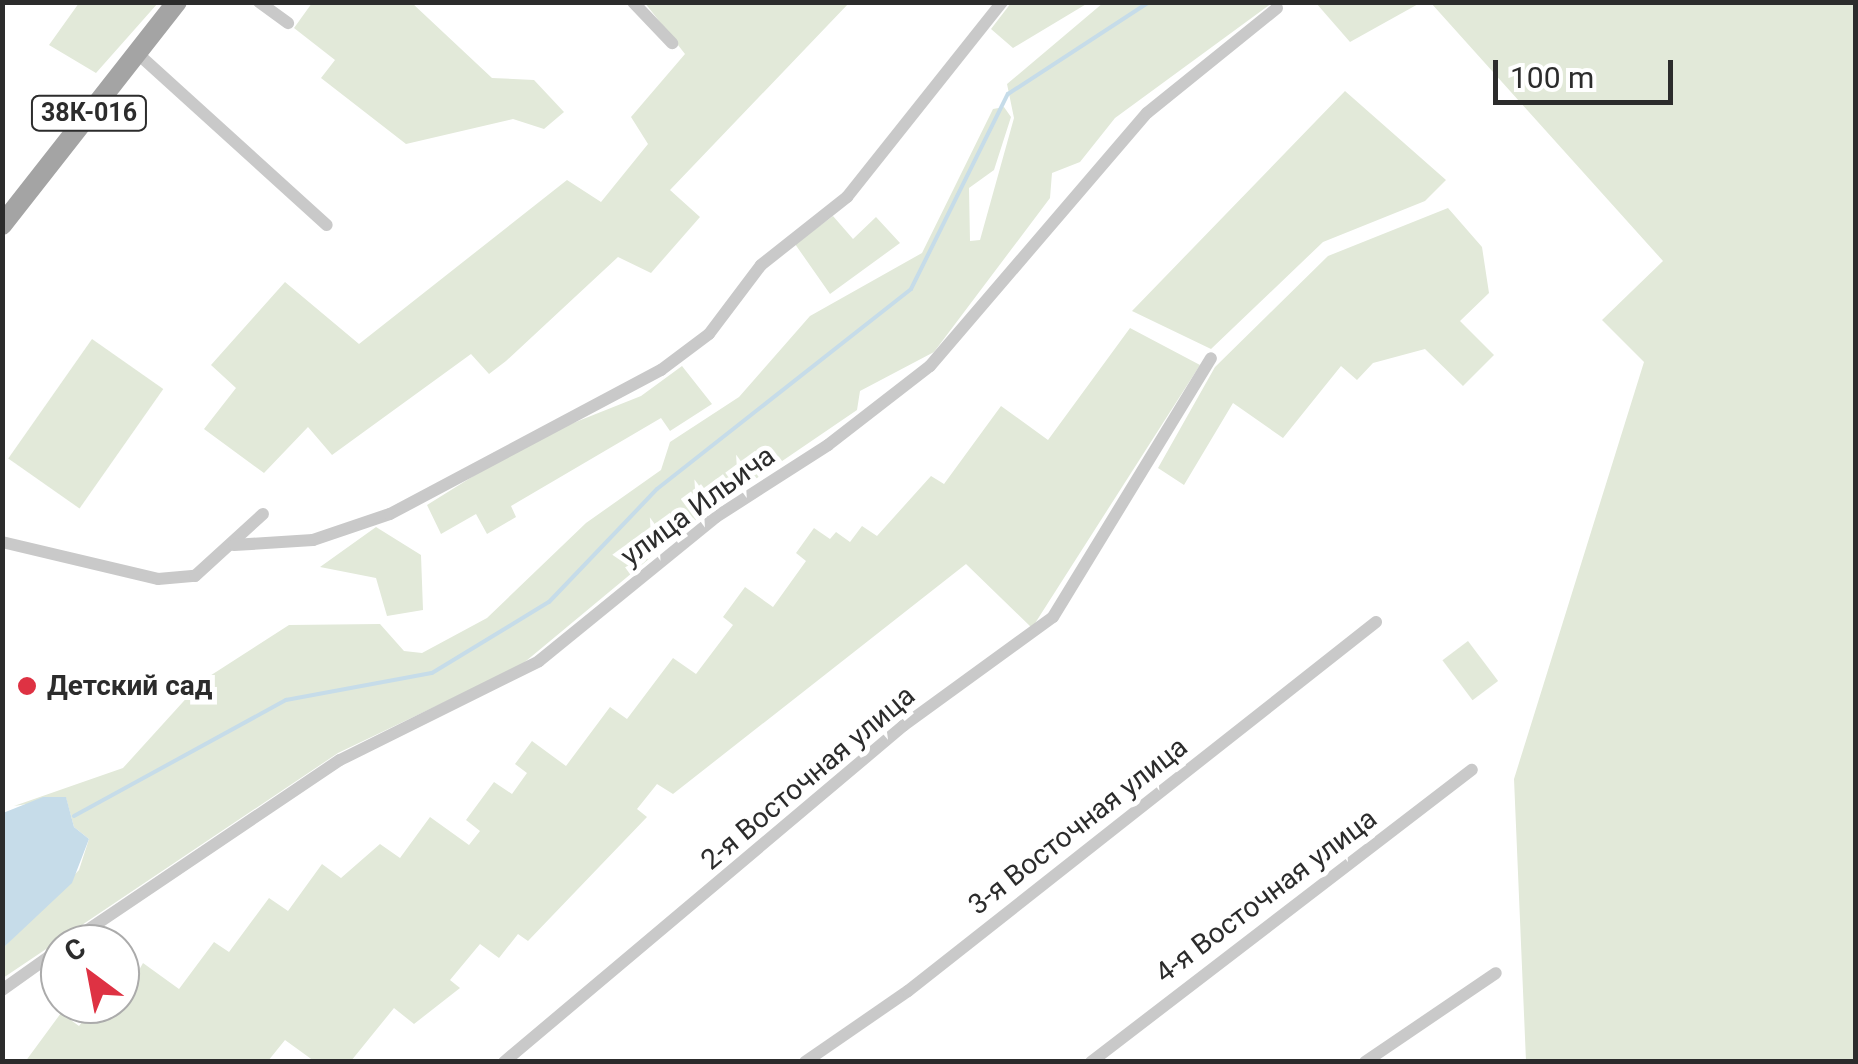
<!DOCTYPE html>
<html>
<head>
<meta charset="utf-8">
<style>
  body { margin:0 }
  #map { position:relative; width:1858px; height:1064px; overflow:hidden; background:#fff; font-family:Roboto,sans-serif }
  div>[style] { position:absolute }
  .green>* { inset:0; background:#e2e9d9; transform-origin:0 0 }
  .water>* { inset:0; background:#c6dce9 }
  .stream>* { height:4px; margin:-2px; padding:0 2px; transform-origin:2px; border-radius:2px; background:#c6dce9 }
  .street>* { height:12px; margin:-6px; padding:0 6px; transform-origin:6px; border-radius:6px; background:#c9c9c9 }
  .primary>* { height:20px; margin:-10px; padding:0 10px; transform-origin:10px; border-radius:10px; background:#a4a4a4 }
  .dots>* { width:28px; height:28px; translate:-50% -50%; box-sizing:border-box; border:5px solid #fff; border-radius:50% }
  span { translate:-50% -50%; white-space:nowrap; text-align:center; line-height:1.15; -webkit-text-stroke:10px #fff; paint-order:stroke }
  .shield-label span { padding:2px 8px; background:#fff; border:2px solid; border-radius:8px; -webkit-text-stroke-width:0 }
  .shield-label { font-size:25px; color:#2c2c2c; font-weight:700 }
  .street-label { font-size:28px; color:#2c2c2c }
  .poi-label { font-size:28px; color:#2c2c2c; font-weight:700 }
  .left { translate:0 -50%; text-align:left }
  .frame { position:absolute; inset:0; border:5px solid #2c2c2c; pointer-events:none }
  .north { position:absolute; left:40px; top:924px; width:100px; height:100px; box-sizing:border-box; background:#fff; border:2px solid #ababab; border-radius:50%; rotate:328deg; font-size:28px; font-weight:700; line-height:40px; text-align:center; color:#2c2c2c }
  .north::after { content:''; display:block; margin:auto; width:35px; height:45px; background:#de3243; clip-path:polygon(50% 0,100% 100%,50% 72%,0 100%) }
  .scale { position:absolute; left:1493px; top:60px; width:180px; height:45px; box-sizing:border-box; border:5px solid #2c2c2c; border-top:0; padding-left:12px; font-size:30px; line-height:35px; white-space:nowrap; color:#2c2c2c; -webkit-text-stroke:8px #fff; paint-order:stroke }
</style>
</head>
<body>
<div id="map">
  <div class="green">
    <div style="clip-path:polygon(79px 3px,79px 2px,158px 3px,96px 73px,49px 45px)"></div>
    <div style="clip-path:polygon(312px 3px,412px 3px,492px 78px,534px 80px,564px 112px,544px 129px,513px 119px,406px 144px,321px 78px,335px 60px,294px 28px)"></div>
    <div style="clip-path:polygon(645px 3px,849px 3px,670px 190px,700px 217px,651px 273px,618px 257px,506px 361px,489px 374px,471px 354px,332px 455px,308px 427px,264px 473px,204px 429px,236px 388px,211px 365px,285px 282px,359px 344px,567px 180px,601px 202px,648px 144px,631px 117px,685px 54px)"></div>
    <div style="clip-path:polygon(1011px 3px,1011px 2px,1088px 3px,1013px 48px,991px 29px)"></div>
    <div style="clip-path:polygon(1103px 3px,1272px 3px,1115px 118px,1080px 162px,1052px 173px,1050px 198px,934px 352px,860px 391px,857px 410px,697px 519px,520px 666px,338px 753px,3px 978px,3px 948px,79px 870px,89px 839px,74px 827px,66px 798px,14px 806px,123px 768px,202px 681px,289px 625px,380px 624px,404px 651px,422px 653px,487px 618px,586px 523px,661px 470px,670px 442px,739px 397px,810px 316px,922px 253px,993px 109px,1004px 107px,1011px 117px,994px 170px,969px 188px,970px 241px,980px 240px,1014px 118px,1007px 84px)"></div>
    <div style="clip-path:polygon(1316px 3px,1420px 3px,1350px 42px)"></div>
    <div style="clip-path:polygon(1431px 3px,1855px 3px,1855px 1061px,1526px 1061px,1514px 779px,1644px 362px,1602px 320px,1663px 261px)"></div>
    <div style="clip-path:polygon(1345px 91px,1446px 180px,1425px 201px,1323px 242px,1211px 349px,1132px 311px)"></div>
    <div style="clip-path:polygon(1448px 208px,1482px 247px,1489px 293px,1460px 321px,1494px 355px,1463px 386px,1425px 349px,1373px 363px,1357px 380px,1341px 366px,1283px 438px,1233px 403px,1184px 485px,1158px 468px,1215px 367px,1328px 256px)"></div>
    <div style="clip-path:polygon(833px 216px,853px 239px,876px 217px,900px 243px,830px 294px,795px 244px)"></div>
    <div style="clip-path:polygon(1130px 328px,1200px 365px,1032px 628px,966px 564px,673px 794px,657px 784px,637px 809px,647px 817px,528px 941px,518px 934px,499px 958px,480px 944px,450px 980px,460px 988px,414px 1024px,394px 1008px,351px 1061px,314px 1061px,285px 1040px,268px 1061px,25px 1062px,61px 1013px,79px 1026px,96px 1004px,120px 1004px,143px 963px,179px 989px,214px 942px,229px 952px,269px 898px,288px 911px,322px 864px,341px 878px,380px 844px,400px 858px,430px 817px,469px 845px,480px 831px,466px 820px,494px 782px,512px 794px,527px 773px,515px 764px,532px 741px,566px 766px,610px 707px,627px 719px,673px 658px,696px 674px,733px 625px,723px 617px,745px 587px,773px 607px,806px 561px,796px 553px,814px 528px,830px 539px,836px 532px,850px 542px,862px 526px,877px 536px,931px 476px,944px 484px,1001px 406px,1048px 440px)"></div>
    <div style="left:92px;top:339px;width:87px;height:146px;rotate:35deg"></div>
    <div style="clip-path:polygon(682px 366px,712px 404px,670px 431px,661px 418px,511px 506px,516px 517px,487px 534px,476px 514px,441px 534px,427px 505px,533px 439px,641px 396px)"></div>
    <div style="clip-path:polygon(376px 527px,421px 555px,423px 610px,387px 616px,376px 578px,320px 567px)"></div>
    <div style="left:1468px;top:641px;width:50px;height:32px;rotate:53deg"></div>
  </div>
  <div class="water">
    <div style="clip-path:polygon(43px 797px,66px 797px,74px 827px,89px 839px,72px 883px,3px 948px,3px 813px)"></div>
  </div>
  <div class="stream">
    <div style="left:74px;top:816px;width:242px;rotate:-28.7deg"></div>
    <div style="left:286px;top:700px;width:148px;rotate:-10.5deg"></div>
    <div style="left:432px;top:673px;width:137px;rotate:-31.3deg"></div>
    <div style="left:549px;top:602px;width:156px;rotate:-46.3deg"></div>
    <div style="left:657px;top:489px;width:323px;rotate:-38.2deg"></div>
    <div style="left:911px;top:289px;width:218px;rotate:-63.6deg"></div>
    <div style="left:1008px;top:94px;width:168px;rotate:-33.1deg"></div>
  </div>
  <div class="street">
    <div style="left:259px;top:2px;width:36px;rotate:36deg"></div>
    <div style="left:633px;top:2px;width:57px;rotate:46.4deg"></div>
    <div style="left:137px;top:53px;width:256px;rotate:42.2deg"></div>
    <div style="left:2px;top:542px;width:160px;rotate:13.3deg"></div>
    <div style="left:158px;top:579px;width:37px;rotate:-5deg"></div>
    <div style="left:195px;top:576px;width:92px;rotate:-42.4deg"></div>
    <div style="left:234px;top:545px;width:79px;rotate:-3.6deg"></div>
    <div style="left:313px;top:540px;width:81px;rotate:-18.7deg"></div>
    <div style="left:390px;top:514px;width:307px;rotate:-28deg"></div>
    <div style="left:661px;top:370px;width:60px;rotate:-36.9deg"></div>
    <div style="left:709px;top:334px;width:86px;rotate:-53deg"></div>
    <div style="left:761px;top:265px;width:110px;rotate:-38.3deg"></div>
    <div style="left:847px;top:197px;width:249px;rotate:-51.5deg"></div>
    <div style="left:67px;top:944px;width:329px;rotate:-34deg"></div>
    <div style="left:340px;top:760px;width:222px;rotate:-26.4deg"></div>
    <div style="left:539px;top:661px;width:228px;rotate:-39.1deg"></div>
    <div style="left:716px;top:517px;width:133px;rotate:-32.7deg"></div>
    <div style="left:828px;top:445px;width:129px;rotate:-37.8deg"></div>
    <div style="left:930px;top:366px;width:333px;rotate:-49.4deg"></div>
    <div style="left:1147px;top:113px;width:167px;rotate:-38.9deg"></div>
    <div style="left:2px;top:990px;width:71px;rotate:-35.3deg"></div>
    <div style="left:504px;top:1062px;width:522px;rotate:-40.1deg"></div>
    <div style="left:903px;top:726px;width:185px;rotate:-36deg"></div>
    <div style="left:1053px;top:617px;width:303px;rotate:-58.6deg"></div>
    <div style="left:805px;top:1062px;width:125px;rotate:-34.6deg"></div>
    <div style="left:908px;top:991px;width:596px;rotate:-38.25deg"></div>
    <div style="left:1091px;top:1062px;width:480px;rotate:-37.5deg"></div>
    <div style="left:1365px;top:1062px;width:158px;rotate:-34.2deg"></div>
  </div>
  <div class="primary">
    <div style="left:2px;top:225px;width:283px;rotate:-51.9deg"></div>
  </div>
  <div class="dots">
    <div style="left:27px;top:686px;background:#de3243"></div>
  </div>
  <div class="shield-label">
    <span style="left:89px;top:113px">38К-016</span>
  </div>
  <div class="street-label">
    <span style="left:698px;top:506px;rotate:-36deg">улица Ильича</span>
    <span style="left:808px;top:778px;rotate:-40deg">2-я Восточная улица</span>
    <span style="left:1078px;top:826px;rotate:-38deg">3-я Восточная улица</span>
    <span style="left:1266px;top:896px;rotate:-37deg">4-я Восточная улица</span>
  </div>
  <div class="poi-label">
    <span class="left" style="left:47px;top:686px">Детский сад</span>
  </div>
  <div class="frame"></div>
  <div class="north">С</div>
  <div class="scale">100 m</div>
</div>
</body>
</html>
